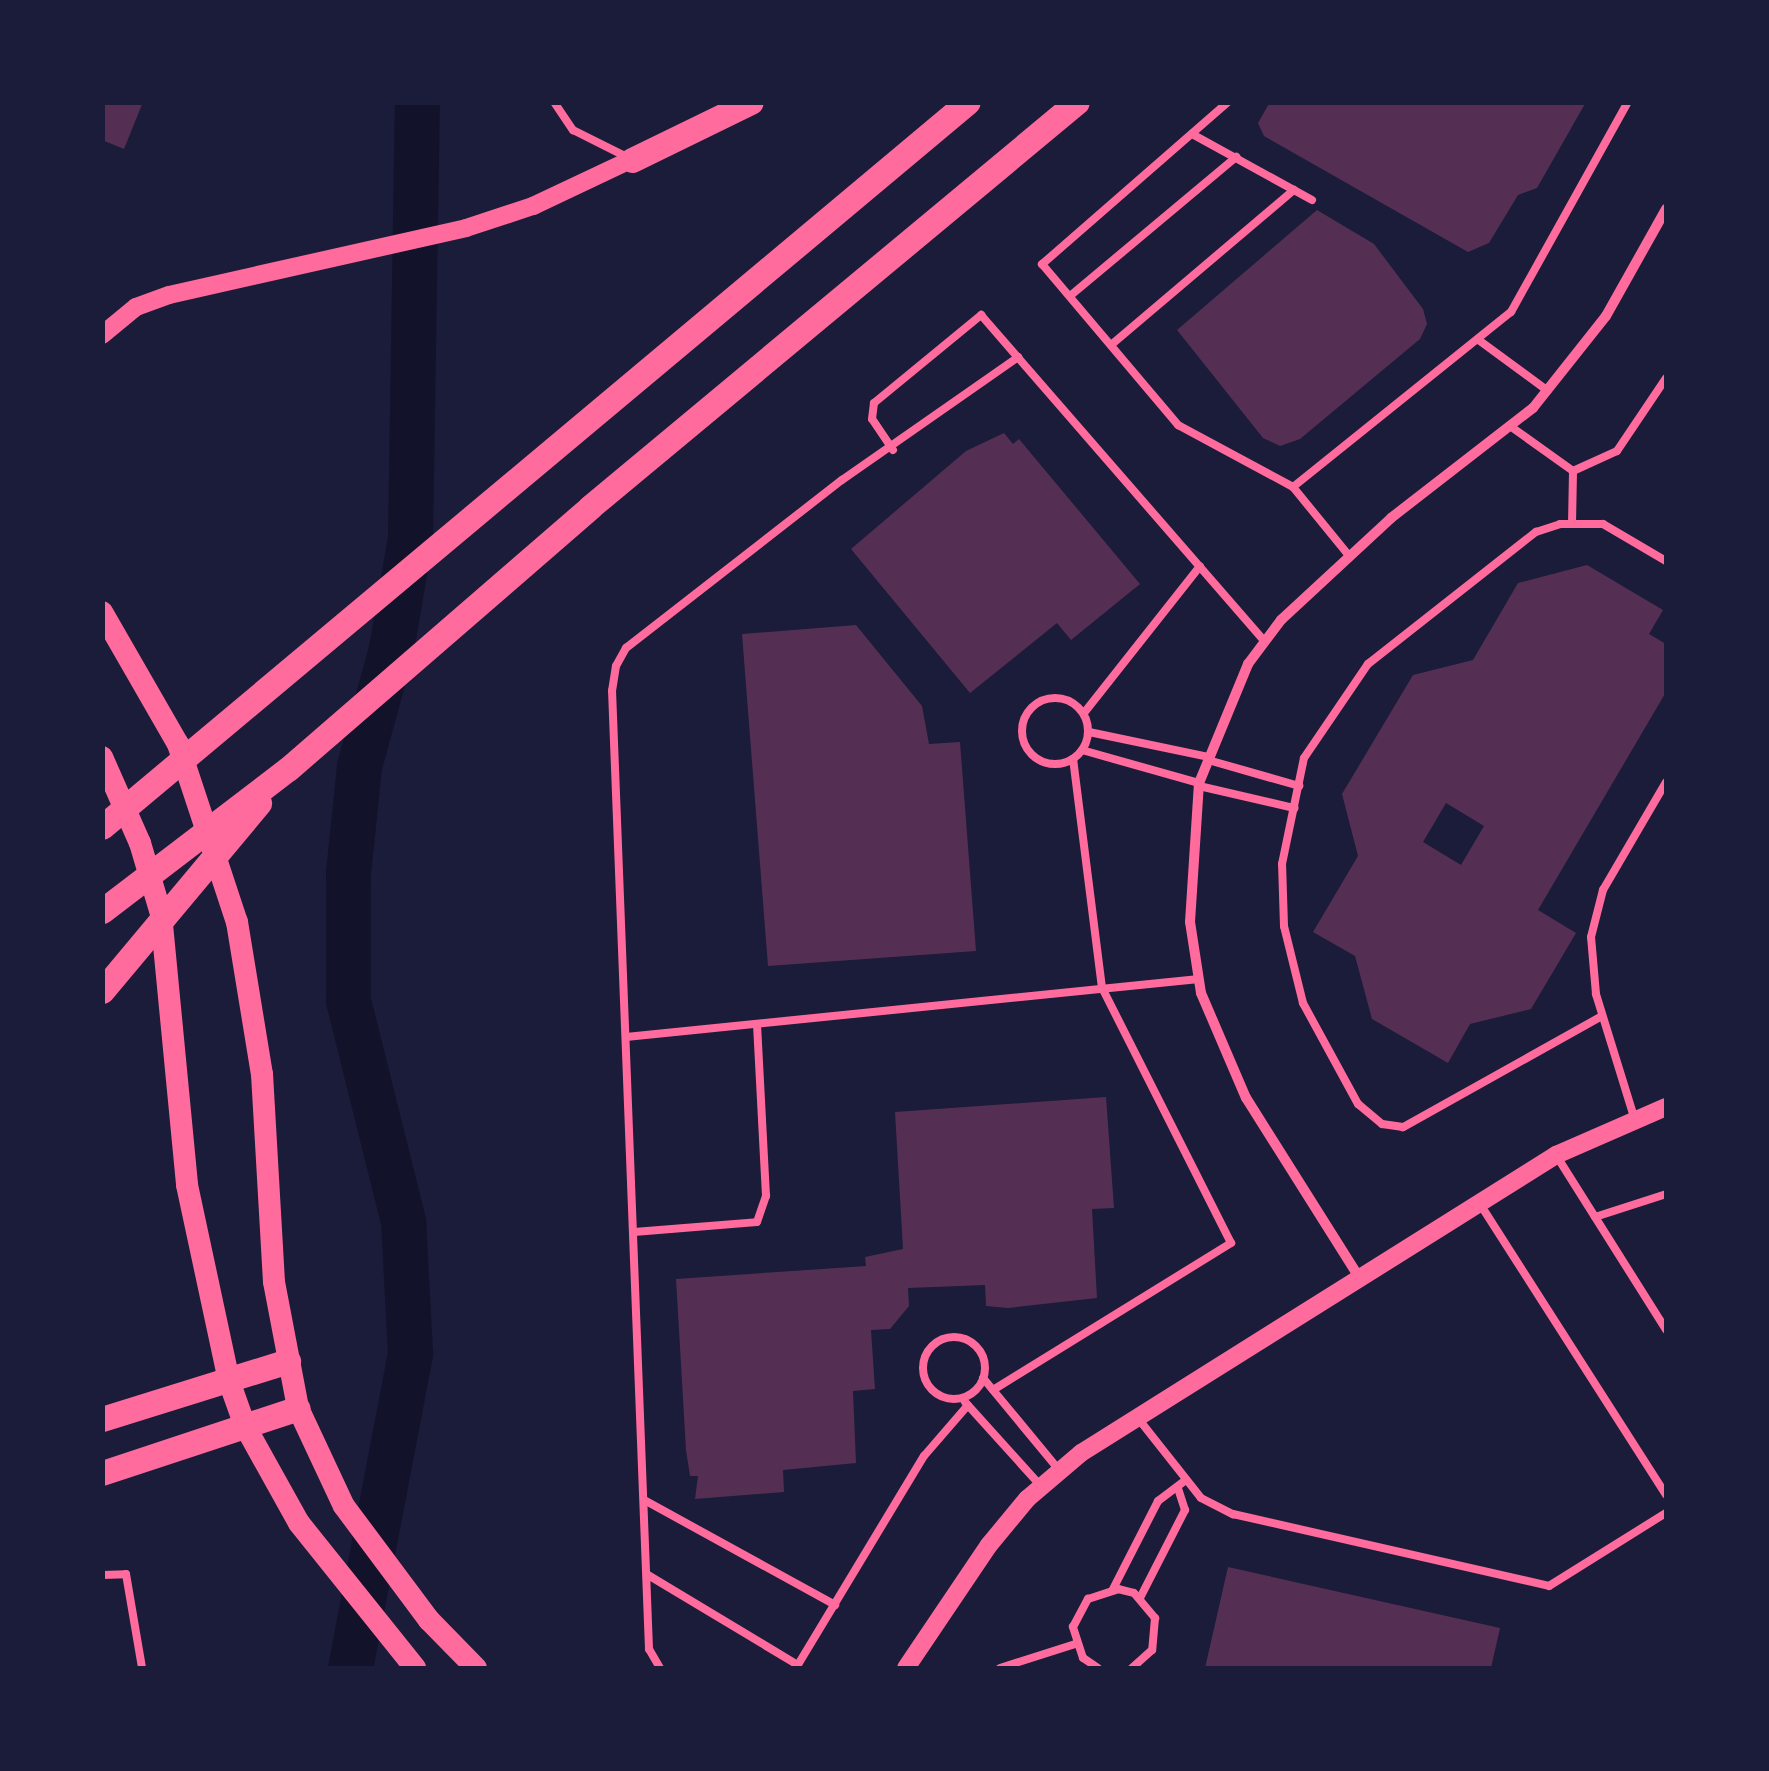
<!DOCTYPE html>
<html>
<head>
<meta charset="utf-8">
<style>
  body { margin:0 }
  #map { position:relative; width:1769px; height:1771px; overflow:hidden; background:#1b1b3a; font-family:"Work Sans",sans-serif }
  div>[style] { position:absolute }
  .river>* { height:45px; margin:-22.5px; padding:0 22.5px; transform-origin:22.5px; border-radius:22.5px; background:#12122b }
  .building>* { inset:0; background:#542f53 }
  .service>* { height:8px; margin:-4px; padding:0 4px; transform-origin:4px; border-radius:4px; background:#ff6b9d }
  .service>.ring { margin:-4px; padding:0; box-sizing:content-box; background:none; border:8px solid #ff6b9d; border-radius:50% }
  .minor>* { height:10px; margin:-5px; padding:0 5px; transform-origin:5px; border-radius:5px; background:#ff6b9d }
  .tertiary>* { height:18px; margin:-9px; padding:0 9px; transform-origin:9px; border-radius:9px; background:#ff6b9d }
  .primary>* { height:22px; margin:-11px; padding:0 11px; transform-origin:11px; border-radius:11px; background:#ff6b9d }
  .motorway>* { height:25px; margin:-12.5px; padding:0 12.5px; transform-origin:12.5px; border-radius:12.5px; background:#ff6b9d }
  span { translate:-50% -50%; white-space:nowrap; text-align:center; line-height:1.15; -webkit-text-stroke:10px #1b1b3a; paint-order:stroke }
  .frame { position:absolute; inset:0; border:105px solid #1b1b3a; pointer-events:none }
</style>
</head>
<body>
<div id="map">
  <div class="river">
    <div style="left:350px;top:1668px;width:321px;rotate:-79.2deg"></div>
    <div style="left:410px;top:1353px;width:132px;rotate:-93deg"></div>
    <div style="left:403px;top:1221px;width:228px;rotate:-104deg"></div>
    <div style="left:348px;top:1000px;width:127px;rotate:-90deg"></div>
    <div style="left:348px;top:873px;width:108px;rotate:-84.1deg"></div>
    <div style="left:359px;top:766px;width:121px;rotate:-74.7deg"></div>
    <div style="left:391px;top:649px;width:113px;rotate:-80.3deg"></div>
    <div style="left:410px;top:538px;width:436px;rotate:-89.1deg"></div>
  </div>
  <div class="building">
    <div style="clip-path:polygon(102px 102px,143px 102px,124px 149px,102px 140px)"></div>
    <div style="clip-path:polygon(1270px 102px,1586px 102px,1537px 188px,1518px 195px,1489px 243px,1468px 252px,1264px 136px,1258px 123px)"></div>
    <div style="clip-path:polygon(1317px 210px,1374px 244px,1423px 309px,1427px 324px,1420px 339px,1300px 439px,1280px 446px,1263px 438px,1177px 330px)"></div>
    <div style="clip-path:polygon(1004px 433px,1013px 444px,1019px 439px,1140px 584px,1071px 640px,1057px 623px,970px 693px,851px 549px,966px 451px)"></div>
    <div style="clip-path:polygon(evenodd,1587px 565px,1663px 610px,1649px 634px,1666px 644px,1666px 692px,1538px 910px,1576px 933px,1531px 1009px,1470px 1024px,1448px 1063px,1372px 1019px,1355px 956px,1313px 932px,1358px 856px,1342px 794px,1413px 675px,1473px 660px,1518px 583px,1587px 565px,1446px 803px,1484px 826px,1461px 865px,1423px 842px,1446px 803px)"></div>
    <div style="clip-path:polygon(856px 625px,922px 706px,929px 744px,960px 742px,976px 951px,768px 966px,742px 634px)"></div>
    <div style="clip-path:polygon(1106px 1097px,1114px 1208px,1092px 1209px,1097px 1298px,1008px 1308px,986px 1306px,985px 1285px,908px 1288px,909px 1306px,890px 1329px,871px 1330px,875px 1389px,853px 1391px,856px 1463px,783px 1470px,784px 1492px,695px 1499px,698px 1476px,690px 1476px,686px 1450px,676px 1279px,866px 1266px,865px 1257px,903px 1249px,895px 1112px)"></div>
    <div style="clip-path:polygon(1228px 1567px,1500px 1628px,1491px 1668px,1205px 1668px)"></div>
  </div>
  <div class="service">
    <div style="left:554px;top:102px;width:34px;rotate:56deg"></div>
    <div style="left:573px;top:130px;width:60px;rotate:26.6deg"></div>
    <div style="left:1228px;top:102px;width:247px;rotate:138.9deg"></div>
    <div style="left:1042px;top:264px;width:211px;rotate:49.8deg"></div>
    <div style="left:1178px;top:425px;width:131px;rotate:28.3deg"></div>
    <div style="left:1293px;top:487px;width:280px;rotate:-38.8deg"></div>
    <div style="left:1511px;top:312px;width:240px;rotate:-60.9deg"></div>
    <div style="left:1192px;top:134px;width:137px;rotate:28.8deg"></div>
    <div style="left:1070px;top:296px;width:217px;rotate:-39.9deg"></div>
    <div style="left:1480px;top:341px;width:84px;rotate:36.3deg"></div>
    <div style="left:1111px;top:345px;width:240px;rotate:-40.3deg"></div>
    <div style="left:1510px;top:426px;width:77px;rotate:35.5deg"></div>
    <div style="left:893px;top:450px;width:37px;rotate:-124deg"></div>
    <div style="left:872px;top:419px;width:16px;rotate:-83deg"></div>
    <div style="left:874px;top:403px;width:139px;rotate:-39.4deg"></div>
    <div style="left:981px;top:315px;width:433px;rotate:49deg"></div>
    <div style="left:1573px;top:471px;width:48px;rotate:-24.4deg"></div>
    <div style="left:1617px;top:451px;width:88px;rotate:-56.1deg"></div>
    <div style="left:1293px;top:487px;width:90px;rotate:50.8deg"></div>
    <div style="left:1572px;top:524px;width:53px;rotate:-88.9deg"></div>
    <div class="ring" style="left:1022px;top:698px;width:58px;height:58px"></div>
    <div style="left:1084px;top:713px;width:187px;rotate:-51.7deg"></div>
    <div style="left:1089px;top:732px;width:123px;rotate:11.8deg"></div>
    <div style="left:1082px;top:750px;width:122px;rotate:15.8deg"></div>
    <div style="left:1208px;top:760px;width:95px;rotate:15.9deg"></div>
    <div style="left:1199px;top:786px;width:98px;rotate:13deg"></div>
    <div style="left:1602px;top:1016px;width:228px;rotate:150.8deg"></div>
    <div style="left:1403px;top:1127px;width:21px;rotate:-172deg"></div>
    <div style="left:1382px;top:1124px;width:31px;rotate:-140deg"></div>
    <div style="left:1358px;top:1104px;width:115px;rotate:-118.6deg"></div>
    <div style="left:1303px;top:1003px;width:79px;rotate:-103.9deg"></div>
    <div style="left:1284px;top:926px;width:62px;rotate:-91.8deg"></div>
    <div style="left:1282px;top:864px;width:108px;rotate:-78.3deg"></div>
    <div style="left:1304px;top:758px;width:114px;rotate:-55.8deg"></div>
    <div style="left:1368px;top:664px;width:214px;rotate:-38.2deg"></div>
    <div style="left:1536px;top:532px;width:25px;rotate:-18deg"></div>
    <div style="left:1560px;top:524px;width:43px"></div>
    <div style="left:1603px;top:524px;width:73px;rotate:30.4deg"></div>
    <div style="left:626px;top:1037px;width:576px;rotate:-5.78deg"></div>
    <div style="left:1634px;top:1117px;width:129px;rotate:-107.2deg"></div>
    <div style="left:1596px;top:994px;width:57px;rotate:-95deg"></div>
    <div style="left:1591px;top:937px;width:49px;rotate:-75.7deg"></div>
    <div style="left:1603px;top:890px;width:125px;rotate:-59.7deg"></div>
    <div style="left:1556px;top:1155px;width:207px;rotate:57.8deg"></div>
    <div style="left:1480px;top:1204px;width:345px;rotate:57.4deg"></div>
    <div style="left:1595px;top:1217px;width:75px;rotate:-17.9deg"></div>
    <div style="left:634px;top:1232px;width:123px;rotate:-4.6deg"></div>
    <div style="left:757px;top:1222px;width:28px;rotate:-71deg"></div>
    <div style="left:766px;top:1196px;width:172px;rotate:-93deg"></div>
    <div class="ring" style="left:923px;top:1337px;width:54px;height:54px"></div>
    <div style="left:983px;top:1378px;width:119px;rotate:50.4deg"></div>
    <div style="left:993px;top:1390px;width:280px;rotate:-31.7deg"></div>
    <div style="left:1231px;top:1243px;width:286px;rotate:-116.8deg"></div>
    <div style="left:1102px;top:988px;width:231px;rotate:-97.2deg"></div>
    <div style="left:965px;top:1402px;width:113px;rotate:47.9deg"></div>
    <div style="left:1137px;top:1417px;width:103px;rotate:51.7deg"></div>
    <div style="left:1201px;top:1498px;width:36px;rotate:27deg"></div>
    <div style="left:1233px;top:1514px;width:324px;rotate:12.8deg"></div>
    <div style="left:1549px;top:1586px;width:138px;rotate:-32deg"></div>
    <div style="left:646px;top:1501px;width:216px;rotate:28.8deg"></div>
    <div style="left:102px;top:1575px;width:24px;rotate:-2deg"></div>
    <div style="left:126px;top:1574px;width:95px;rotate:80.3deg"></div>
    <div style="left:648px;top:1575px;width:175px;rotate:31deg"></div>
    <div style="left:1113px;top:1589px;width:99px;rotate:-62.9deg"></div>
    <div style="left:1158px;top:1501px;width:34px;rotate:-37deg"></div>
    <div style="left:1140px;top:1598px;width:99px;rotate:-62.9deg"></div>
    <div style="left:1185px;top:1510px;width:22px;rotate:-108deg"></div>
    <div style="left:660px;top:1668px;width:22px;rotate:-120deg"></div>
    <div style="left:649px;top:1649px;width:959px;rotate:-92.21deg"></div>
    <div style="left:612px;top:691px;width:25px;rotate:-81deg"></div>
    <div style="left:616px;top:666px;width:21px;rotate:-61deg"></div>
    <div style="left:626px;top:648px;width:274px;rotate:-37.9deg"></div>
    <div style="left:842px;top:480px;width:215px;rotate:-34.9deg"></div>
    <div style="left:796px;top:1668px;width:248px;rotate:-58.9deg"></div>
    <div style="left:924px;top:1456px;width:67px;rotate:-49.2deg"></div>
    <div style="left:1000px;top:1668px;width:79px;rotate:-17.7deg"></div>
    <div style="left:1098px;top:1668px;width:18px;rotate:-146deg"></div>
    <div style="left:1083px;top:1658px;width:33px;rotate:-108deg"></div>
    <div style="left:1073px;top:1627px;width:32px;rotate:-62deg"></div>
    <div style="left:1088px;top:1599px;width:32px;rotate:-18deg"></div>
    <div style="left:1118px;top:1589px;width:16px;rotate:14deg"></div>
    <div style="left:1134px;top:1593px;width:33px;rotate:50deg"></div>
    <div style="left:1155px;top:1618px;width:32px;rotate:95deg"></div>
    <div style="left:1152px;top:1650px;width:27px;rotate:138deg"></div>
  </div>
  <div class="minor">
    <div style="left:1357px;top:1274px;width:208px;rotate:-122.2deg"></div>
    <div style="left:1246px;top:1098px;width:114px;rotate:-113.2deg"></div>
    <div style="left:1201px;top:993px;width:72px;rotate:-98.8deg"></div>
    <div style="left:1190px;top:922px;width:139px;rotate:-86.3deg"></div>
    <div style="left:1199px;top:783px;width:129px;rotate:-67.6deg"></div>
    <div style="left:1248px;top:664px;width:55px;rotate:-53.1deg"></div>
    <div style="left:1281px;top:620px;width:150px;rotate:-42.8deg"></div>
    <div style="left:1391px;top:518px;width:180px;rotate:-37.8deg"></div>
    <div style="left:1533px;top:408px;width:117px;rotate:-51.6deg"></div>
    <div style="left:1606px;top:316px;width:123px;rotate:-60.7deg"></div>
  </div>
  <div class="tertiary">
    <div style="left:102px;top:335px;width:44px;rotate:-39.5deg"></div>
    <div style="left:136px;top:307px;width:35px;rotate:-20deg"></div>
    <div style="left:169px;top:295px;width:304px;rotate:-12.7deg"></div>
    <div style="left:466px;top:228px;width:71px;rotate:-18.2deg"></div>
    <div style="left:533px;top:206px;width:119px;rotate:-25.3deg"></div>
    <div style="left:906px;top:1668px;width:148px;rotate:-56deg"></div>
    <div style="left:989px;top:1545px;width:60px;rotate:-50.4deg"></div>
    <div style="left:1027px;top:1499px;width:71px;rotate:-40.4deg"></div>
    <div style="left:1081px;top:1453px;width:561px;rotate:-32.1deg"></div>
    <div style="left:1556px;top:1155px;width:120px;rotate:-23.6deg"></div>
  </div>
  <div class="primary">
    <div style="left:102px;top:612px;width:152px;rotate:60.1deg"></div>
    <div style="left:178px;top:744px;width:188px;rotate:71.7deg"></div>
    <div style="left:237px;top:922px;width:154px;rotate:80.7deg"></div>
    <div style="left:262px;top:1074px;width:208px;rotate:86.7deg"></div>
    <div style="left:274px;top:1282px;width:128px;rotate:79.2deg"></div>
    <div style="left:298px;top:1408px;width:108px;rotate:64.9deg"></div>
    <div style="left:344px;top:1506px;width:142px;rotate:53.3deg"></div>
    <div style="left:429px;top:1620px;width:67px;rotate:45.6deg"></div>
    <div style="left:102px;top:757px;width:94px;rotate:66.2deg"></div>
    <div style="left:140px;top:843px;width:74px;rotate:73.5deg"></div>
    <div style="left:161px;top:914px;width:272px;rotate:84.5deg"></div>
    <div style="left:187px;top:1185px;width:200px;rotate:77.9deg"></div>
    <div style="left:229px;top:1381px;width:48px;rotate:70.4deg"></div>
    <div style="left:245px;top:1426px;width:111px;rotate:60.9deg"></div>
    <div style="left:299px;top:1523px;width:186px;rotate:51.3deg"></div>
  </div>
  <div class="motorway">
    <div style="left:632px;top:160px;width:132px;rotate:-26deg"></div>
    <div style="left:102px;top:827px;width:1129px;rotate:-39.94deg"></div>
    <div style="left:102px;top:911px;width:234px;rotate:-37.4deg"></div>
    <div style="left:288px;top:769px;width:400px;rotate:-40.9deg"></div>
    <div style="left:590px;top:507px;width:633px;rotate:-39.75deg"></div>
    <div style="left:102px;top:991px;width:245px;rotate:-50.1deg"></div>
    <div style="left:102px;top:1419px;width:195px;rotate:-17.3deg"></div>
    <div style="left:102px;top:1473px;width:206px;rotate:-18.3deg"></div>
  </div>
  <div class="frame"></div>
</div>
</body>
</html>
